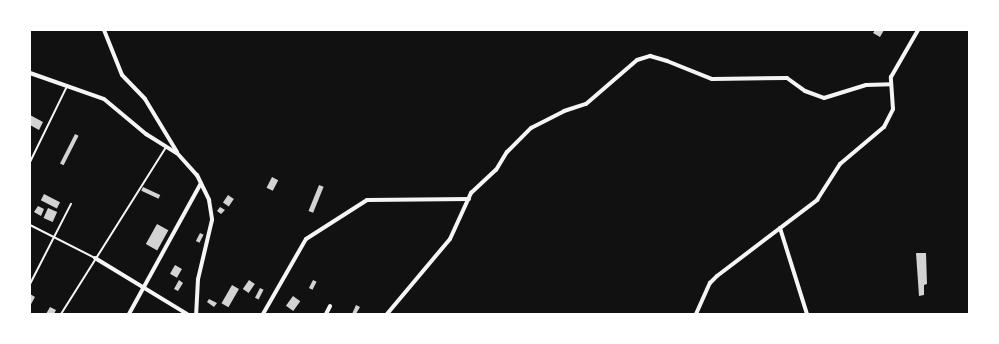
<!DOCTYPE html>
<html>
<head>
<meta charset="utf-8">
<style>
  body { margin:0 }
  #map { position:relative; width:999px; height:344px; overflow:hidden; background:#111; font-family:Rubik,sans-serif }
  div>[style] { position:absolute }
  .building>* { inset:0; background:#d3d3d3; transform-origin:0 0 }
  .service>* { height:2px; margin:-1px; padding:0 1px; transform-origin:1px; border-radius:1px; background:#f5f5f5 }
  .minor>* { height:4px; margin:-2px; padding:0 2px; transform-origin:2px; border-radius:2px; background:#f5f5f5 }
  span { translate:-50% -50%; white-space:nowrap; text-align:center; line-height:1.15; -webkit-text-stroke:3px #fff; paint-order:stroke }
  .frame { position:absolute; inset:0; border:31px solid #fff; pointer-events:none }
</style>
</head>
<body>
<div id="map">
  <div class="building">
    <div style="clip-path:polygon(875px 30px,884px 30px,880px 37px,873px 33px)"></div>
    <div style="clip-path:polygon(30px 115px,43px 122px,39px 130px,30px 125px)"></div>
    <div style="left:75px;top:134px;width:4px;height:33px;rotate:27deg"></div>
    <div style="left:272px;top:177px;width:7px;height:12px;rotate:27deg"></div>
    <div style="left:319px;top:185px;width:5px;height:28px;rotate:22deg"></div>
    <div style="left:143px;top:187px;width:19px;height:4px;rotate:25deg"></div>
    <div style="left:44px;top:194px;width:18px;height:7px;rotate:27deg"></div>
    <div style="left:228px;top:195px;width:7px;height:9px;rotate:34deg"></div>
    <div style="clip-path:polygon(38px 206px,44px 209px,41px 216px,34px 212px)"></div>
    <div style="clip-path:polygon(220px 207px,225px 210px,221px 214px,217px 211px)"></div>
    <div style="left:48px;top:208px;width:10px;height:11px;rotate:24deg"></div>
    <div style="left:157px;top:224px;width:13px;height:23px;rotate:29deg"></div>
    <div style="left:200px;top:233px;width:4px;height:9px;rotate:27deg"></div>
    <div style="clip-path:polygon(916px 253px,926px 253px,927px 284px,924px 285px,924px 295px,919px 296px)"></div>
    <div style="left:175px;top:265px;width:8px;height:10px;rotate:30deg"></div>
    <div style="clip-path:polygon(179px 280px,183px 283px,178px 291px,174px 289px)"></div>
    <div style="left:249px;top:280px;width:7px;height:11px;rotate:34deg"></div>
    <div style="left:313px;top:280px;width:4px;height:9px;rotate:27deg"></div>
    <div style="left:232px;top:285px;width:8px;height:21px;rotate:30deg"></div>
    <div style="left:260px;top:288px;width:4px;height:11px;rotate:27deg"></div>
    <div style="clip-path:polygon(30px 294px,35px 297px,30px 306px)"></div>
    <div style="left:293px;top:296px;width:9px;height:12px;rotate:36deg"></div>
    <div style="clip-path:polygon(209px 299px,217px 303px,214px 307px,207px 302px)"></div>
    <div style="clip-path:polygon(356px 305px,360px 307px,356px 314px,352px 314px)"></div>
    <div style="clip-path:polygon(50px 307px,56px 310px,54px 314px,46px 314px)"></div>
  </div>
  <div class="service">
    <div style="left:30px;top:162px;width:85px;rotate:-64deg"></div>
    <div style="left:30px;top:225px;width:73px;rotate:26.9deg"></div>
    <div style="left:30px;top:284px;width:90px;rotate:-62.9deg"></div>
    <div style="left:61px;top:314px;width:197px;rotate:-57.8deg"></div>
  </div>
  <div class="minor">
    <div style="left:104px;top:30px;width:48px;rotate:68.2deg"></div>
    <div style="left:122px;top:75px;width:33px;rotate:46deg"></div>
    <div style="left:145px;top:99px;width:62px;rotate:58.9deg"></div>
    <div style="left:30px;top:73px;width:78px;rotate:19.4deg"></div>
    <div style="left:104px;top:99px;width:55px;rotate:39.8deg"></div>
    <div style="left:146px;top:134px;width:36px;rotate:32deg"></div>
    <div style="left:177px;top:153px;width:30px;rotate:48deg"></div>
    <div style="left:197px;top:175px;width:28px;rotate:64deg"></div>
    <div style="left:209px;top:200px;width:20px;rotate:81deg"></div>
    <div style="left:212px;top:220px;width:61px;rotate:103.3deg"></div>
    <div style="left:198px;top:279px;width:35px;rotate:93deg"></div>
    <div style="left:780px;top:228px;width:90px;rotate:72.6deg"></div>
    <div style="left:95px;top:258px;width:108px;rotate:31.3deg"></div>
    <div style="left:129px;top:314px;width:149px;rotate:-61.2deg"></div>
    <div style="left:263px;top:314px;width:86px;rotate:-60.2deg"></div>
    <div style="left:306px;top:239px;width:72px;rotate:-32.6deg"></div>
    <div style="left:367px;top:200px;width:102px;rotate:-0.6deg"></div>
    <div style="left:326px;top:314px;width:9px;rotate:-63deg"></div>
    <div style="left:387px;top:314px;width:98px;rotate:-50deg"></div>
    <div style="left:450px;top:239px;width:51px;rotate:-65.5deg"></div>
    <div style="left:471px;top:193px;width:34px;rotate:-43deg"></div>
    <div style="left:496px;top:170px;width:21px;rotate:-59deg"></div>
    <div style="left:507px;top:152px;width:34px;rotate:-45deg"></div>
    <div style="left:531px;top:128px;width:37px;rotate:-27deg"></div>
    <div style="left:564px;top:111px;width:23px;rotate:-18deg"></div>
    <div style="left:586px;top:104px;width:67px;rotate:-40.8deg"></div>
    <div style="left:637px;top:60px;width:14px;rotate:-17deg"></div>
    <div style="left:650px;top:56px;width:18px;rotate:16deg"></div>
    <div style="left:667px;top:61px;width:48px;rotate:21.8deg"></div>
    <div style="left:712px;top:79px;width:75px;rotate:-0.8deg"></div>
    <div style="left:787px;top:78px;width:22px;rotate:36deg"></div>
    <div style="left:805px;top:91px;width:20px;rotate:20deg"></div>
    <div style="left:824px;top:98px;width:44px;rotate:-17.2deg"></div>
    <div style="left:866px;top:85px;width:25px;rotate:-2deg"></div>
    <div style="left:696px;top:314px;width:34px;rotate:-66deg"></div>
    <div style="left:710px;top:283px;width:10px;rotate:-45deg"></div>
    <div style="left:717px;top:276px;width:126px;rotate:-37.2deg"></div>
    <div style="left:817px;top:200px;width:43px;rotate:-57.4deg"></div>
    <div style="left:840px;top:164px;width:57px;rotate:-40.1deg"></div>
    <div style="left:884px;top:127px;width:20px;rotate:-63deg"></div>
    <div style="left:893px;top:109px;width:32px;rotate:-94deg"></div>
    <div style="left:891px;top:77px;width:54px;rotate:-60.1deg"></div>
  </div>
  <div class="frame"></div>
</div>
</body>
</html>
